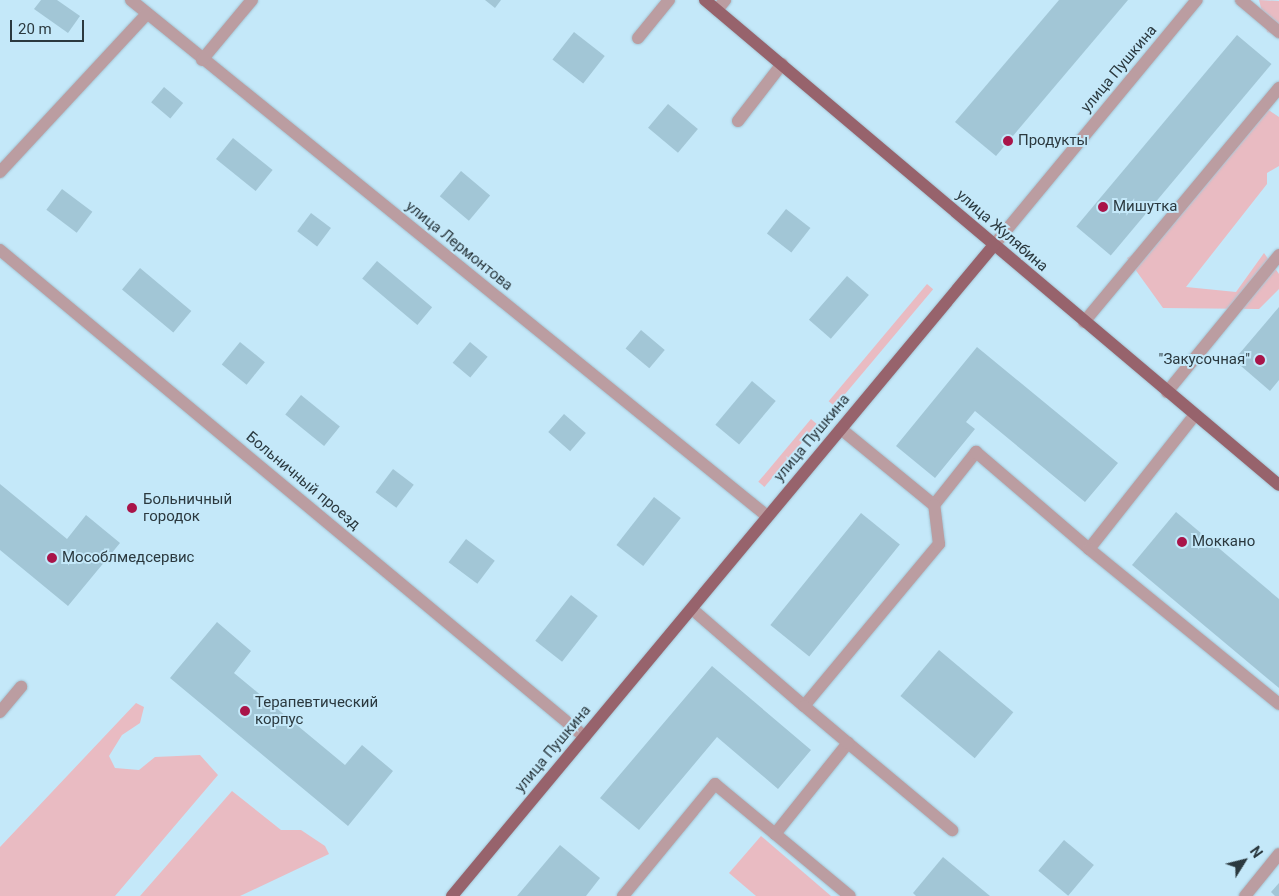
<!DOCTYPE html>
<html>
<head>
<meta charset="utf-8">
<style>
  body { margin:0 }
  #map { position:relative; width:1279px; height:896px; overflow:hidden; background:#c4e8f9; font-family:Roboto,sans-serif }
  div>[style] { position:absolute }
  .green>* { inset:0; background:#e9bbc2; transform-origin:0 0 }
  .building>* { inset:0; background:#a2c6d6; transform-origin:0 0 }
  .roads { filter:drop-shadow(0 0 1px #a5c5d4) drop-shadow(0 0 1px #a5c5d4) }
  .minor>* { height:12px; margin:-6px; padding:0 6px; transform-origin:6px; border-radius:6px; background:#bb9da1 }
  .major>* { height:12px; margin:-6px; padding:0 6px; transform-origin:6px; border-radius:6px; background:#97636c }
  .dots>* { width:14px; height:14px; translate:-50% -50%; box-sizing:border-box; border:2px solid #c4e8f9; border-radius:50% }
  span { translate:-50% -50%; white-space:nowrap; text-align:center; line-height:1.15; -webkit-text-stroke:4px #c4e8f9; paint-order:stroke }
  .street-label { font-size:15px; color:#2b393f }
  .poi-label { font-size:15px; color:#2b393f }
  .left { translate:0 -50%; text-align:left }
  .right { translate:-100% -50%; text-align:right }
  .north { position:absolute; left:1219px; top:836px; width:50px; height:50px; -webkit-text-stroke:4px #c4e8f9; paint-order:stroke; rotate:54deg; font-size:14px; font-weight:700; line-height:20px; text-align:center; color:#2b393f }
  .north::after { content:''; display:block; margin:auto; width:18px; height:22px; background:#2b393f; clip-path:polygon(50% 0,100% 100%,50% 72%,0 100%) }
  .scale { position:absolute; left:10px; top:20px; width:74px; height:22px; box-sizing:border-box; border:2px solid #2b393f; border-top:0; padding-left:6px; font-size:15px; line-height:18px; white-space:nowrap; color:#2b393f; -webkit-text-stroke:4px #c4e8f9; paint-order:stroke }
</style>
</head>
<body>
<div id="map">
  <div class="green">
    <div style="clip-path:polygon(1259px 0,1279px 1px,1279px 36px,1267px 32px)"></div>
    <div style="clip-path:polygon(1258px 103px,1279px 117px,1279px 166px,1267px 173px,1267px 184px,1186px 287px,1236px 292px,1264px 253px,1279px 274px,1279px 289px,1259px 309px,1163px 308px,1127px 258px,1147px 246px)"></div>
    <div style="left:927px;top:284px;width:8px;height:153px;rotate:40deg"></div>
    <div style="left:811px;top:419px;width:8px;height:82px;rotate:40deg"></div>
    <div style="clip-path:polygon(136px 703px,144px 707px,140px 723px,122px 735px,109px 756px,115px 768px,139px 770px,155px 757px,200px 755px,218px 775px,115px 896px,0 896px,0 847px)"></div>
    <div style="clip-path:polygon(232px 791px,281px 830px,301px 830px,325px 846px,329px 854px,240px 896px,140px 896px)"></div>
    <div style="clip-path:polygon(761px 836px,831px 896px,756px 896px,729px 873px)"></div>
  </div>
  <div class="building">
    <div style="clip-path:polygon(41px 0,57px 0,80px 16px,68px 33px,34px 9px)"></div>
    <div style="clip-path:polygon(485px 0,501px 0,495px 8px)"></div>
    <div style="clip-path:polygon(1059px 0,1128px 0,996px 156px,955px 122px)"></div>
    <div style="left:574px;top:32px;width:39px;height:35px;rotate:38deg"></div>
    <div style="left:1237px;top:35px;width:45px;height:250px;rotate:40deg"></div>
    <div style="left:164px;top:87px;width:25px;height:20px;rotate:40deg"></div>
    <div style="left:668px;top:104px;width:39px;height:31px;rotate:40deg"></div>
    <div style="left:233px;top:138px;width:51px;height:27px;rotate:39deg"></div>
    <div style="left:461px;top:171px;width:38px;height:33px;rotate:40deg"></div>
    <div style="left:62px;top:189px;width:38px;height:26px;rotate:37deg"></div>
    <div style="left:786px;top:209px;width:31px;height:31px;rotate:38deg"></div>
    <div style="left:311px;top:213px;width:25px;height:23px;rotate:37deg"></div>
    <div style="left:377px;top:261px;width:72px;height:23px;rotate:40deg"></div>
    <div style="left:140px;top:268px;width:67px;height:28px;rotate:40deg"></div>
    <div style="left:847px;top:276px;width:29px;height:58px;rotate:41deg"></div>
    <div style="clip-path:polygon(1279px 307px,1279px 380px,1270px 391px,1234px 360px)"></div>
    <div style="left:641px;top:330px;width:31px;height:24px;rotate:40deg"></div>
    <div style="left:240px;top:342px;width:32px;height:29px;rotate:39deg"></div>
    <div style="left:470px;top:342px;width:23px;height:27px;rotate:40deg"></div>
    <div style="clip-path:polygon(977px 347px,1118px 463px,1085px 502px,975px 411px,966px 422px,975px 429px,935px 478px,896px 446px)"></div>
    <div style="left:752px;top:381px;width:31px;height:57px;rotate:40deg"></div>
    <div style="left:301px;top:395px;width:50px;height:25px;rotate:39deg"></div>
    <div style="left:564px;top:414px;width:29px;height:24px;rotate:41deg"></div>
    <div style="left:393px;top:469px;width:26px;height:29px;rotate:37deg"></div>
    <div style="clip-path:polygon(0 484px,67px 539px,86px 515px,120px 543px,68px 606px,0 550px)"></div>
    <div style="left:654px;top:497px;width:34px;height:61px;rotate:38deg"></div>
    <div style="clip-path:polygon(1176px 512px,1279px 599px,1279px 688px,1132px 565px)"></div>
    <div style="left:861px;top:513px;width:50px;height:144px;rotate:39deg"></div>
    <div style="left:466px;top:539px;width:36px;height:29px;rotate:37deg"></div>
    <div style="left:571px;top:595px;width:34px;height:58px;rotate:38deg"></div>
    <div style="clip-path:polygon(217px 622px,251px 651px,234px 673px,345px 765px,362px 745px,393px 771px,348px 826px,170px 678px)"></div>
    <div style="left:939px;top:650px;width:97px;height:60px;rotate:40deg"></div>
    <div style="clip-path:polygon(712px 666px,811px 750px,778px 789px,717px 737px,639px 830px,600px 798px)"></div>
    <div style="left:1064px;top:840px;width:39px;height:40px;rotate:40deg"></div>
    <div style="clip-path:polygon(560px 845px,600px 878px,586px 896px,517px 896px)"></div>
    <div style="clip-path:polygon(943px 857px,990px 896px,916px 896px,913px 893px)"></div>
    <div style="clip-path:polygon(1279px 883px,1279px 896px,1275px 896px,1271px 892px)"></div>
  </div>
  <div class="roads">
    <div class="minor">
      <div style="left:131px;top:0;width:819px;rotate:39.05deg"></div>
      <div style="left:1241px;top:0;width:50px;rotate:40.1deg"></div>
      <div style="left:717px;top:10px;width:13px;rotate:-51deg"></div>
      <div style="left:638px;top:38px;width:49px;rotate:-50.8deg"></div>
      <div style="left:202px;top:60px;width:78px;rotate:-50.2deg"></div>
      <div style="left:738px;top:121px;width:72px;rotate:-52.3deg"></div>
      <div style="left:0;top:172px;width:216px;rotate:-47.1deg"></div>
      <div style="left:994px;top:245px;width:318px;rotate:-50.4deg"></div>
      <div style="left:0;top:250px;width:761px;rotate:39.78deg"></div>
      <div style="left:1084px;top:322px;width:305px;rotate:-50.2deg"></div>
      <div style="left:1167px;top:392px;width:177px;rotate:-50.7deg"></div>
      <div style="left:841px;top:429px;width:120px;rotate:39.3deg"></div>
      <div style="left:934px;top:505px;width:68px;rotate:-51.6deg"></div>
      <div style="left:976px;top:452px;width:149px;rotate:40.6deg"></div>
      <div style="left:1089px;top:549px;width:171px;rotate:-51.7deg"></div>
      <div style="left:1089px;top:549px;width:245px;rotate:39.2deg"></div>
      <div style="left:692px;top:609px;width:148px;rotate:40.9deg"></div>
      <div style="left:804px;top:706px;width:211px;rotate:-50.2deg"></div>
      <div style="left:939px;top:544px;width:39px;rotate:-97deg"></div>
      <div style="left:0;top:712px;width:33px;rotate:-50deg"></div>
      <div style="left:848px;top:743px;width:136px;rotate:39.9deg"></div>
      <div style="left:775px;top:834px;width:117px;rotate:-51.3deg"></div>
      <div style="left:848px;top:743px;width:57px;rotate:-139.9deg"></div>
      <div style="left:623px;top:896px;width:145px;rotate:-50.6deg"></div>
      <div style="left:715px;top:784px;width:175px;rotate:39.7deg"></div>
      <div style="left:1245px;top:896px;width:54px;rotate:-51deg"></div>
    </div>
    <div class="major">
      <div style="left:705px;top:0;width:751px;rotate:40.2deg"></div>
      <div style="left:452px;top:896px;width:847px;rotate:-50.22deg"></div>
    </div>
  </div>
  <div class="dots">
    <div style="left:1008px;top:141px;background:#a91449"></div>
    <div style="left:1103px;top:207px;background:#a91449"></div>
    <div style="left:1260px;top:360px;background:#a91449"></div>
    <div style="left:132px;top:508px;background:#a91449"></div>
    <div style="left:1182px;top:542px;background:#a91449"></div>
    <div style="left:52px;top:558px;background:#a91449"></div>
    <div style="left:245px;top:711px;background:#a91449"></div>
  </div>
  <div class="street-label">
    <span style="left:1119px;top:69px;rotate:-50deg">улица Пушкина</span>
    <span style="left:1002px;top:231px;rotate:41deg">улица Жулябина</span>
    <span style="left:459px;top:246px;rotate:39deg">улица Лермонтова</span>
    <span style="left:812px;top:438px;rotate:-50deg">улица Пушкина</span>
    <span style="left:303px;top:481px;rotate:40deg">Больничный проезд</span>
    <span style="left:553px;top:749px;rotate:-50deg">улица Пушкина</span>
  </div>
  <div class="poi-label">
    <span class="left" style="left:1018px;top:141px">Продукты</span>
    <span class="left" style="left:1113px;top:207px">Мишутка</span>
    <span class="right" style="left:1250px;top:360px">"Закусочная"</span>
    <span class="left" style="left:143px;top:508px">Больничный<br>городок</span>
    <span class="left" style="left:1192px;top:542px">Моккано</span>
    <span class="left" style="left:62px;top:558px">Мособлмедсервис</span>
    <span class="left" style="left:255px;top:711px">Терапевтический<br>корпус</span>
  </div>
  <div class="north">N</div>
  <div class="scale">20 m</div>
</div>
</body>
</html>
